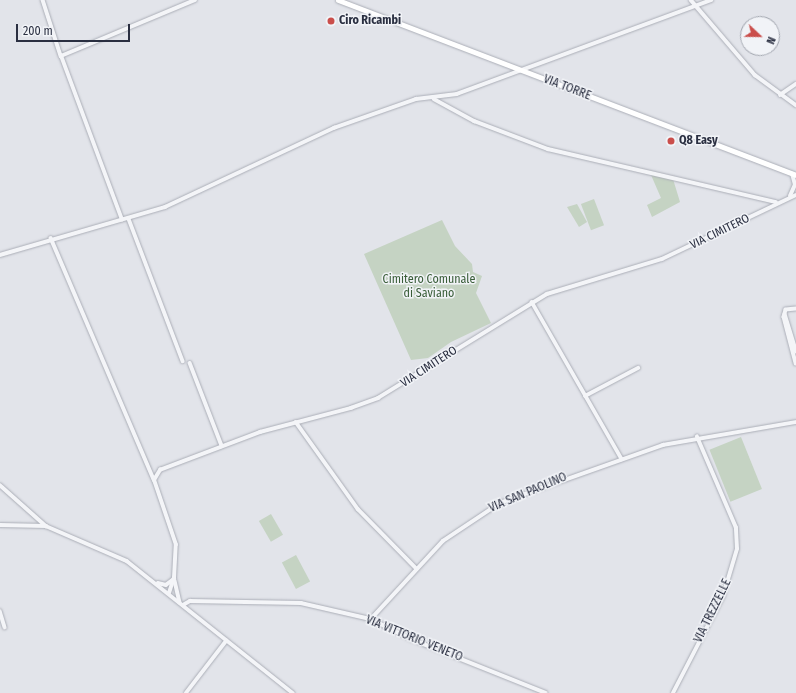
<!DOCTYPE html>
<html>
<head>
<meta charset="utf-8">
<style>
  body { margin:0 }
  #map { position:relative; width:796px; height:693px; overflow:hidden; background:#e2e4ea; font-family:"Fira Sans Condensed",sans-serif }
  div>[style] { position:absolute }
  .green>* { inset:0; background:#c5d3c3; transform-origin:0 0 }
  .roads { filter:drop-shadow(0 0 1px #abaeb7) drop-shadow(0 0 1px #abaeb7) }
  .street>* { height:3.5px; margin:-1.75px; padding:0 1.75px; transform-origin:1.75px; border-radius:1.75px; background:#f4f5f8 }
  .secondary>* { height:5px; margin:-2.5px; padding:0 2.5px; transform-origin:2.5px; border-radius:2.5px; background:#fff }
  .dots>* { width:11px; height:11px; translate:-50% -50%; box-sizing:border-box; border:2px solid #f1f3f7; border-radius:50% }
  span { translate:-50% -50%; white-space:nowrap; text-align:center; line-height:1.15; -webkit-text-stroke:3px #f1f3f7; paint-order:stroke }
  .poi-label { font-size:12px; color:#2a2f41; font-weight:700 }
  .left { translate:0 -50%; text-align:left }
  .street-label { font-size:12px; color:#2a2f41 }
  .park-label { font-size:12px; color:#395d38 }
  .north { position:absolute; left:740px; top:16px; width:40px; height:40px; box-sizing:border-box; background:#f1f3f7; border:1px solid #a1a5ae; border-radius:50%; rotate:112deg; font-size:11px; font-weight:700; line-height:16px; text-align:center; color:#2a2f41 }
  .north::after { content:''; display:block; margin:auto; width:14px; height:18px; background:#ca4e4b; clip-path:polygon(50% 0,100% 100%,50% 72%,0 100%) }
  .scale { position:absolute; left:16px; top:24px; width:114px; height:18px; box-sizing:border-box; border:2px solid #2a2f41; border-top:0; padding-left:5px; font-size:12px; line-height:14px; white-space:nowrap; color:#2a2f41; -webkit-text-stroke:3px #f1f3f7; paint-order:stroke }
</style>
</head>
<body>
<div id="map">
  <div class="green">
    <div style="clip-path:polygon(651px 175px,673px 179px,680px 202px,652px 217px,647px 205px,661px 198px)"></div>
    <div style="left:594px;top:199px;width:28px;height:14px;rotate:69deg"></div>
    <div style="clip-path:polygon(577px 204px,587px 222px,579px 227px,567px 207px)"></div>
    <div style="clip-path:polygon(442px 220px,455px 246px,472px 264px,473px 272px,482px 276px,476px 293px,491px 323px,451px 342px,428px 358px,411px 360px,364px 254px)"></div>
    <div style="left:741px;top:437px;width:56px;height:34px;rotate:68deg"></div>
    <div style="left:271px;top:514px;width:24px;height:14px;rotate:60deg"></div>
    <div style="left:296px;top:555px;width:30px;height:16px;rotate:62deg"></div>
  </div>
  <div class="roads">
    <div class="street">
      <div style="left:43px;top:0;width:59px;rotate:72.2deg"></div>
      <div style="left:691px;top:0;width:99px;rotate:49.5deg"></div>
      <div style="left:755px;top:75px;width:51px;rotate:36.2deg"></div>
      <div style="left:780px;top:95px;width:19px;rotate:-35deg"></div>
      <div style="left:434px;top:99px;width:46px;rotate:28.8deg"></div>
      <div style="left:474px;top:121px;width:79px;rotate:20.7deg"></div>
      <div style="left:548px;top:149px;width:234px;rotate:13.1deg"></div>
      <div style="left:790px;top:196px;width:12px;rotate:-66deg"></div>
      <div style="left:795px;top:185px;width:11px;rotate:-105deg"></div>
      <div style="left:129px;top:219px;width:152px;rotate:69.2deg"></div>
      <div style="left:122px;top:220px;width:175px;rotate:-110.4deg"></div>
      <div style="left:61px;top:56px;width:145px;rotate:-22.7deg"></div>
      <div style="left:51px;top:238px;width:263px;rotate:66.9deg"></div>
      <div style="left:0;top:255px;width:172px;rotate:-16.2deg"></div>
      <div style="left:165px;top:207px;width:187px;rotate:-25.1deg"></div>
      <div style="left:334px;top:128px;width:87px;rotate:-19.5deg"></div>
      <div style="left:416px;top:99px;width:41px;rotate:-7deg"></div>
      <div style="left:457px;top:94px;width:271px;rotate:-20.3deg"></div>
      <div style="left:532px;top:302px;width:181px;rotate:60.2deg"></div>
      <div style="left:796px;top:309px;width:10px;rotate:174deg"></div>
      <div style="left:786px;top:310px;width:7px;rotate:106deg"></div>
      <div style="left:784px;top:317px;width:48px;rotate:75.4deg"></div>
      <div style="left:785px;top:314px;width:39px;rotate:73deg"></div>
      <div style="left:190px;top:363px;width:89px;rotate:68.9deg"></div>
      <div style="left:585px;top:396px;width:60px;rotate:-27.8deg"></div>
      <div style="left:296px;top:422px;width:107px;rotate:54.5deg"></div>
      <div style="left:358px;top:509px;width:84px;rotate:45.5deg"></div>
      <div style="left:0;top:485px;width:62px;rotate:41.7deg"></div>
      <div style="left:46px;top:526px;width:88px;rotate:23.4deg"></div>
      <div style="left:127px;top:561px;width:212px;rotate:38.5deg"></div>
      <div style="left:0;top:525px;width:46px;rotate:1.2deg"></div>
      <div style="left:175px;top:581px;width:22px;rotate:77deg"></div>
      <div style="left:158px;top:583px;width:8px;rotate:14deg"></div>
      <div style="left:166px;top:585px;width:10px;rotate:-37deg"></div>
      <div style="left:169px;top:593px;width:16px;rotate:-72deg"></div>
      <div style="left:174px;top:578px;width:33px;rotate:-87deg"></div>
      <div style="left:176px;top:545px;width:69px;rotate:-108.7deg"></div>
      <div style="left:154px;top:480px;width:12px;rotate:-59deg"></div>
      <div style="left:160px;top:470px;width:107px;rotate:-20.8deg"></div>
      <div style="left:260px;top:432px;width:94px;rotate:-14.8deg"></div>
      <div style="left:351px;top:408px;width:29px;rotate:-20deg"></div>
      <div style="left:378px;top:398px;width:198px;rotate:-31.6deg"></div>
      <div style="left:547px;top:294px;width:120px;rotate:-16.9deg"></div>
      <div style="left:662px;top:259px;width:148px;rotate:-25.5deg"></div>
      <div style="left:183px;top:605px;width:8px;rotate:-30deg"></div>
      <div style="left:190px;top:601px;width:111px;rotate:1deg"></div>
      <div style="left:301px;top:603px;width:72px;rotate:12.9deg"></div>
      <div style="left:371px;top:619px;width:45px;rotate:26.6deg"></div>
      <div style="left:411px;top:639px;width:145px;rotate:21.8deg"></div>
      <div style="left:0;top:611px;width:17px;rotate:73deg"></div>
      <div style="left:371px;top:619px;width:106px;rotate:-47.3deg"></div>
      <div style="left:443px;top:541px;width:69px;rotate:-33.7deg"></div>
      <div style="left:500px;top:503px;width:173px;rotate:-19.6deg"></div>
      <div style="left:663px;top:445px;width:135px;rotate:-9.8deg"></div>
      <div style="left:186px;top:693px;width:66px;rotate:-52.4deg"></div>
      <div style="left:673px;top:693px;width:109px;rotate:-62.7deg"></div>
      <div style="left:723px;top:596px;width:49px;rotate:-73.4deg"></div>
      <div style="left:737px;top:549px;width:21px;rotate:-93deg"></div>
      <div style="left:736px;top:528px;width:99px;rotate:-113.2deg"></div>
    </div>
    <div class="secondary">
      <div style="left:338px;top:0;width:490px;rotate:20.9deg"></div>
    </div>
  </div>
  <div class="dots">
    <div style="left:331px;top:21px;background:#ca4e4b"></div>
    <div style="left:671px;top:141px;background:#ca4e4b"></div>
  </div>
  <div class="poi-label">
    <span class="left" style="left:339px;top:21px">Ciro Ricambi</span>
    <span class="left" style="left:679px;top:141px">Q8 Easy</span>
  </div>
  <div class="street-label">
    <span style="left:567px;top:88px;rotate:21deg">VIA TORRE</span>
    <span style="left:720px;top:232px;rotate:-26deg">VIA CIMITERO</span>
    <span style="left:429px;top:367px;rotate:-33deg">VIA CIMITERO</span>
    <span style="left:528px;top:493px;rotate:-23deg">VIA SAN PAOLINO</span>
    <span style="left:713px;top:611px;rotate:-64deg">VIA TREZZELLE</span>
    <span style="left:414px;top:639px;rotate:22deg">VIA VITTORIO VENETO</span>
  </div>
  <div class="park-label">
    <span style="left:429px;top:287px">Cimitero Comunale<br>di Saviano</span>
  </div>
  <div class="north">N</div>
  <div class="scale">200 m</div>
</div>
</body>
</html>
